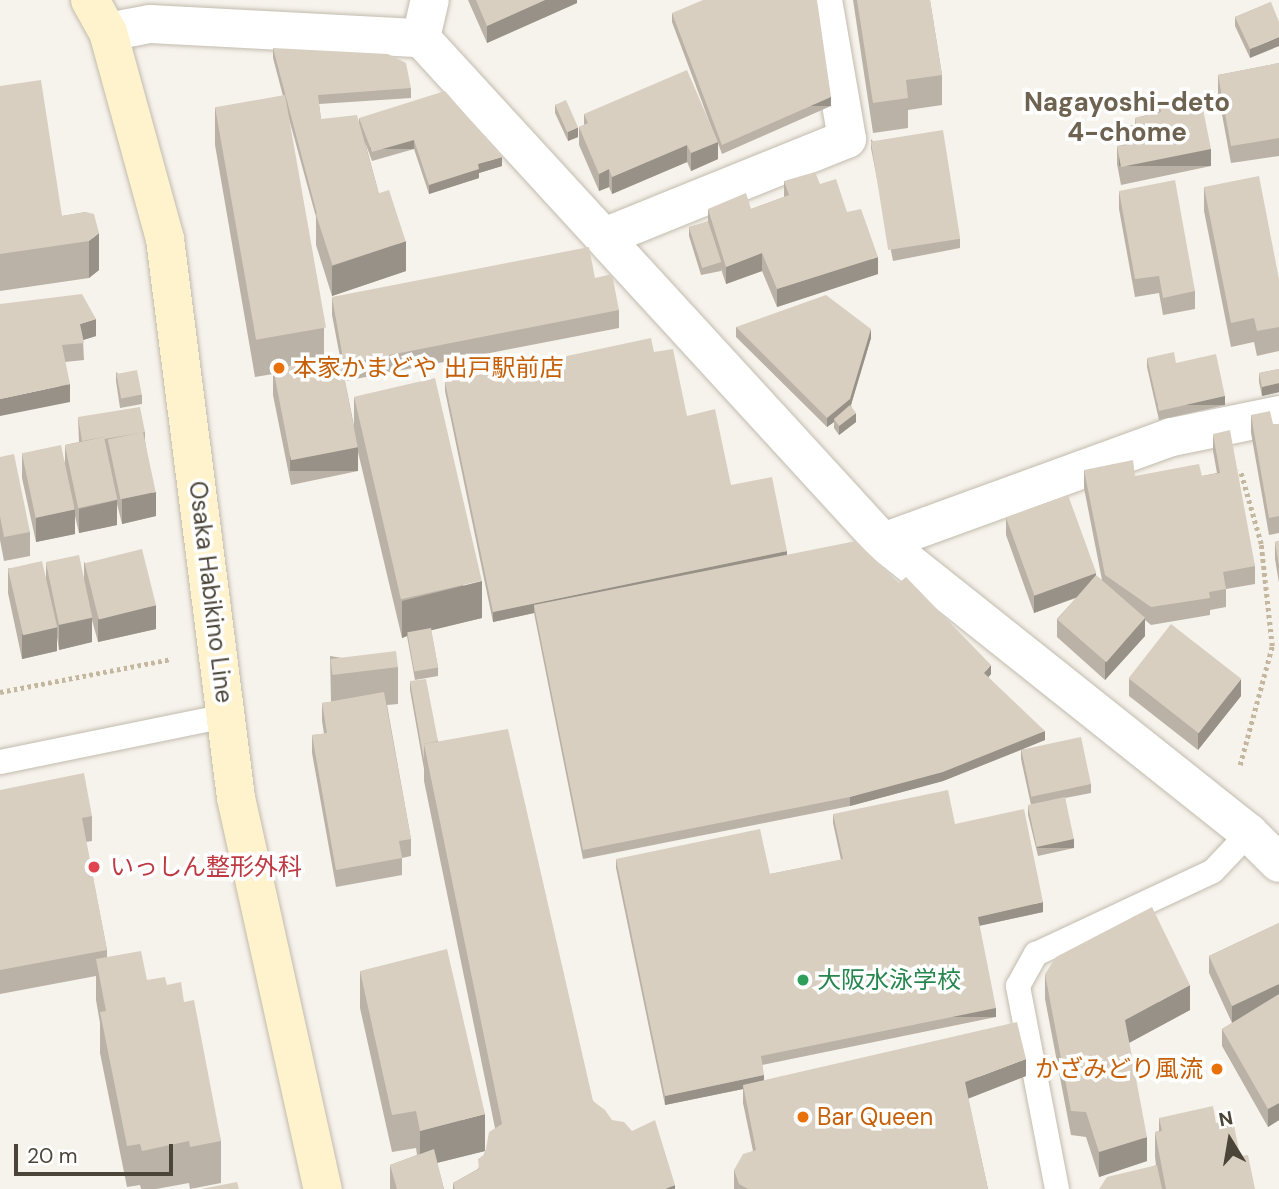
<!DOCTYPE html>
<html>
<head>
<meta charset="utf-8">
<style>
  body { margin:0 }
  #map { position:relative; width:1279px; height:1189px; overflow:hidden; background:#f6f3ec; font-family:"DM Sans","Noto Sans JP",sans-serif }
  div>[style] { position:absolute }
  .path>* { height:4.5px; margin-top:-2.25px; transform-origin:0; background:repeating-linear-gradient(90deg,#c4b79f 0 3.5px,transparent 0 7px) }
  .roads { filter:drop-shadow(0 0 2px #c2bbae) drop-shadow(0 0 2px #c2bbae) }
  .service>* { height:24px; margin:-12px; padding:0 12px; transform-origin:12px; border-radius:12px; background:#fff }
  .minor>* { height:38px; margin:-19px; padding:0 19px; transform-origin:19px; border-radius:19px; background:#fff }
  .secondary>* { height:38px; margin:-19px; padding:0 19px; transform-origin:19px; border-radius:19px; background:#fff3cd }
  .wall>* { inset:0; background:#bab2a6 }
  .shaded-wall>* { inset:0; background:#979187; transform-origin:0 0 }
  .building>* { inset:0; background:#d8cfc1; transform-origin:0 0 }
  .dots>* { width:19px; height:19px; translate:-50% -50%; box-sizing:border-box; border:4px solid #fff; border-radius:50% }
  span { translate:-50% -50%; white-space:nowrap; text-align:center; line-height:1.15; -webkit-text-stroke:7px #fff; paint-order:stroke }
  .food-label { font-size:24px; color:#c56008 }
  .left { translate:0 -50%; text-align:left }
  .right { translate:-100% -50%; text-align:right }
  .street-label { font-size:24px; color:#4b4439 }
  .health-label { font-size:24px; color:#be3a42 }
  .leisure-label { font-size:24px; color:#27864d }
  .neighbourhood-label { font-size:26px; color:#6e6250; font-weight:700 }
  .north { position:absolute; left:1195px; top:1105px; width:70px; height:70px; -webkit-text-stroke:5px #fff; paint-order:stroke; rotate:349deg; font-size:19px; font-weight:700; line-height:28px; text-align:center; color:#4b4439 }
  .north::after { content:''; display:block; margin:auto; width:24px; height:32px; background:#4b4439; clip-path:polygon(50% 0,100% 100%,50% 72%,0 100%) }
  .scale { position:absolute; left:14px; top:1144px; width:159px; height:32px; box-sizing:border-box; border:4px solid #4b4439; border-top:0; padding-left:9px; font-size:21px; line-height:24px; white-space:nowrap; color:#4b4439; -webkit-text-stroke:5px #fff; paint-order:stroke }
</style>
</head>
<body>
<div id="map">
  <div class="path">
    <div style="left:0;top:692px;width:174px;rotate:-10.9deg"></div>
    <div style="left:1240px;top:765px;width:123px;rotate:-74.9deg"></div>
    <div style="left:1272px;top:646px;width:103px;rotate:-96.2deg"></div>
    <div style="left:1261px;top:544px;width:77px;rotate:-105.8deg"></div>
  </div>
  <div class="roads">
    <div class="service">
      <div style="left:0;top:762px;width:232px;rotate:-11.5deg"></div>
      <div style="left:1057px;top:1189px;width:207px;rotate:-100.9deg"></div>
      <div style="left:1018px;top:986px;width:37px;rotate:-61deg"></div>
      <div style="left:1036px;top:954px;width:195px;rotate:-25.1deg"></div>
      <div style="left:1213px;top:871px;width:52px;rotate:-46.5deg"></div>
    </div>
    <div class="minor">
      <div style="left:108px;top:32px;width:43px;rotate:-10.8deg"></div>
      <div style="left:150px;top:24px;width:271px;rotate:3deg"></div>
      <div style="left:421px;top:38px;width:684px;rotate:47.49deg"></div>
      <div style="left:883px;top:542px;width:468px;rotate:38.5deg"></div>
      <div style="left:1249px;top:833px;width:42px;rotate:45deg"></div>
      <div style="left:421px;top:38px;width:39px;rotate:-77deg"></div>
      <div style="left:604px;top:237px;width:262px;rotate:-22deg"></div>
      <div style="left:847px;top:139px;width:141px;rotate:-99.8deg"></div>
      <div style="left:883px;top:542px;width:307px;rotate:-20deg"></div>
      <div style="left:1172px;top:437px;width:109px;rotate:-11.6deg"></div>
    </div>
    <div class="secondary">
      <div style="left:90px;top:0;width:37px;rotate:61deg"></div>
      <div style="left:108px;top:32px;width:215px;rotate:74.6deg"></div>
      <div style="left:165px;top:239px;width:563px;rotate:82.76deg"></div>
      <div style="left:236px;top:798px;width:401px;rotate:77.5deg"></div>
    </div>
  </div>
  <div class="wall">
    <div style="clip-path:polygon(468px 0,577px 0,577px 3px,487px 43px)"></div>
    <div style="clip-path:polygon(853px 0,930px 0,942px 75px,942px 105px,908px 110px,908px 128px,873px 133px)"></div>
    <div style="clip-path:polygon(1271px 2px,1250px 58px,1235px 26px,1235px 17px)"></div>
    <div style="clip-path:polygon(672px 13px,831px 106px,722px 154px,718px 143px,718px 159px,691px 171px,687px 162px,612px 194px,609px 187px,599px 191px,579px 145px,579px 127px,584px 125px,584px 114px,714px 134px,672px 22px)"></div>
    <div style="clip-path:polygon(273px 48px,411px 88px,411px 98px,319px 104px,321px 119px,359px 123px,359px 118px,502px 166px,479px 173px,479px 178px,429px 194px,414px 149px,372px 161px,365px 142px,379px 194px,406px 271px,332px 296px,316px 245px,316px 217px,288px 115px,324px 328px,324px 360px,340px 357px,332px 315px,332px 297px,595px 278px,619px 310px,619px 328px,345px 381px,354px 426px,354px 397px,482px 618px,431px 630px,438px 667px,438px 676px,415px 680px,407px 636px,402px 638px,358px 452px,358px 471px,291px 485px,273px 395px,273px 374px,255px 377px,215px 145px,215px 108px,283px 96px,273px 58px)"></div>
    <div style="clip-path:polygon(1279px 63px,1279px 156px,1231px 163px,1218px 93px,1218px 75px)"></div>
    <div style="clip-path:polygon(0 86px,62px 216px,86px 212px,99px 270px,89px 278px,0 291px)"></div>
    <div style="clip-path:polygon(1159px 101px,1181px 108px,1211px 166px,1121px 185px,1117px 164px,1117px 146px,1123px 145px,1122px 127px,1135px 125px,1135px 118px,1159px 112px)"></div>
    <div style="clip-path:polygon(555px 104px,578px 137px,568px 141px,555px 113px)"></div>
    <div style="clip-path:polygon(871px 139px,960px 239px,960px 248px,893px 261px,871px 148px)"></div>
    <div style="clip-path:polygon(784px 181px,820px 184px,847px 212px,878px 274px,777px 307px,762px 271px,726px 284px,721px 269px,721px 271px,701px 275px,689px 236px,689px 227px,708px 222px,708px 209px,751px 209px,784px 197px)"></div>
    <div style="clip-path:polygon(1204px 187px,1279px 279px,1279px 351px,1257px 356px,1254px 342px,1231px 347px,1204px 211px)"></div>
    <div style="clip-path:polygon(1119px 191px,1195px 291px,1195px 309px,1163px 315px,1159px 293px,1135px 297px,1119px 209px)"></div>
    <div style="clip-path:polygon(0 304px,96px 336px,83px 340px,84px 360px,65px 362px,70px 402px)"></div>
    <div style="clip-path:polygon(736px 327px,871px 338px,851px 405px,856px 422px,839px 435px,834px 428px,834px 422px,827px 427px,736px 337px)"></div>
    <div style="clip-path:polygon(654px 352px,687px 416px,731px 485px,787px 555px,991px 674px,988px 677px,1045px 740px,1023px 749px,1091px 784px,1091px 793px,1065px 798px,1074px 848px,1038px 856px,1028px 815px,1028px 806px,1045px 802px,1031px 805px,1021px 759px,1021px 750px,943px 781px,850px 806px,583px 859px,534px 613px,493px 622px,445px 391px,445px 382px)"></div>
    <div style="clip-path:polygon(1147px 358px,1176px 363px,1225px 405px,1159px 420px,1147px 367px)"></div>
    <div style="clip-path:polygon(1279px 369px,1279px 392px,1262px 396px,1259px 382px,1259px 373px)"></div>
    <div style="clip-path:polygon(116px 372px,142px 395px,142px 404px,120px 408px,116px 381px)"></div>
    <div style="clip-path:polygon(1251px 415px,1273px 424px,1279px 424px,1279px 533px,1269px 535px,1251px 433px)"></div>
    <div style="clip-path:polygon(78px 417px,145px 432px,145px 440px,156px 516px,122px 524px,117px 504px,117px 525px,79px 533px,75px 516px,75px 534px,36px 542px,22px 478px,22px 454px,65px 462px,65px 445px,79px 442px)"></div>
    <div style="clip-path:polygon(1213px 434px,1255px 566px,1255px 584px,1226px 589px,1226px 607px,1210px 610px,1210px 615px,1151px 625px,1145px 620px,1145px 636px,1105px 680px,1057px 637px,1057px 619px,1076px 598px,1034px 613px,1006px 535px,1006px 517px,1102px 580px,1084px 488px,1084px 470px,1135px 476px,1202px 476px,1217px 473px,1213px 451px)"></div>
    <div style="clip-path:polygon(0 457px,30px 532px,30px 556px,4px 561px,0 540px)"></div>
    <div style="clip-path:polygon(1279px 541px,1279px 583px,1275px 559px,1275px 542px)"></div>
    <div style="clip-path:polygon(46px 562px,84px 582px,84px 562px,156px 629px,98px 642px,92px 620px,92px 642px,59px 650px,57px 637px,57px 651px,22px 659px,8px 593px,8px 568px,46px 578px)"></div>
    <div style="clip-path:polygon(330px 656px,398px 667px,398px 704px,387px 705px,411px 839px,411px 856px,402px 858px,402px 875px,336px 887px,312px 753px,312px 735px,324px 734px,322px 721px,322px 703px,331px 702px)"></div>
    <div style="clip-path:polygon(1129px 679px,1241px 696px,1198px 750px,1129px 696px)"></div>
    <div style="clip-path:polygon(410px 681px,438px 741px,593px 1101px,675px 1189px,453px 1189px,453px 1183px,478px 1169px,495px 1128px,424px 781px,424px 769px,410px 690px)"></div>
    <div style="clip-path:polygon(0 790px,92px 816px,92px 841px,86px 842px,107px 950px,107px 957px,147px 980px,167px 985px,184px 1002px,221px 1141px,221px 1183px,190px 1189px,189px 1183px,156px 1189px,141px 1189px,140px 1185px,127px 1187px,100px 1053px,100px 1023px,96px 1000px,96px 976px,0 994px)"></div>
    <div style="clip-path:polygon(833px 814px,955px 824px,1043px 912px,979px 926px,996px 1017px,762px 1065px,764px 1081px,1026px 1076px,968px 1098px,988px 1189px,734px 1189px,734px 1170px,753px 1151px,743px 1103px,743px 1089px,665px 1105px,616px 868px,616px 859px,770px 874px,841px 860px,833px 823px)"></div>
    <div style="clip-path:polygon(1279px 923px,1279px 1120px,1268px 1127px,1222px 1046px,1222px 1029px,1232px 1023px,1209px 973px,1209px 956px)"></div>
    <div style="clip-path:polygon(360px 971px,485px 1151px,437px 1163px,444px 1189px,390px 1189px,390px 1165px,417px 1155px,416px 1148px,392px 1152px,360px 1008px)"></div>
    <div style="clip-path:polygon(1045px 974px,1190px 1010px,1129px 1043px,1147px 1161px,1099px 1177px,1086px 1137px,1071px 1135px,1045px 999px)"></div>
    <div style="clip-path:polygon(1159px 1118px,1216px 1123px,1240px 1156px,1255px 1189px,1099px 1189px,1156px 1165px,1155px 1157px,1155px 1132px,1159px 1131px)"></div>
  </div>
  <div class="shaded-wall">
    <div style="clip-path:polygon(545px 0,577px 0,577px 3px,487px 43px,487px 26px)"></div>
    <div style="clip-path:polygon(1279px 37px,1279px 46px,1250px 58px,1250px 49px)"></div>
    <div style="left:831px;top:97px;width:9px;height:119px;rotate:90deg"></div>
    <div style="clip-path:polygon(578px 127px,578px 137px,568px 141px,568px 132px)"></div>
    <div style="left:414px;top:140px;width:9px;height:44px;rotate:90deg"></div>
    <div style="clip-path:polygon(718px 142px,718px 159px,691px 171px,691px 153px)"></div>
    <div style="clip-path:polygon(687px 145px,687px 162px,612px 194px,612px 177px)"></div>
    <div style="left:1211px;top:149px;width:17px;height:92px;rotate:90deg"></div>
    <div style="clip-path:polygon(502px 157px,502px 166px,479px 173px,479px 178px,429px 194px,429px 185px,478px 164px)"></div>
    <div style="clip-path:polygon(609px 169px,609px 187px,599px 191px,599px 174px)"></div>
    <div style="clip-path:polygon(99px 233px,99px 270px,89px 278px,89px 241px)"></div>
    <div style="clip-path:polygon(406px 241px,406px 271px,332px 296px,332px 266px)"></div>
    <div style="clip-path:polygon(762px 253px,762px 271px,726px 284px,726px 267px)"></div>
    <div style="clip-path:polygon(878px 257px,878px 274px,777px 307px,777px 289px)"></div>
    <div style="clip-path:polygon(96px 319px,96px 336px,80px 341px,80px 324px)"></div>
    <div style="clip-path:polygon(871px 329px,871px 338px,850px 408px,834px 419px,834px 422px,827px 427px,827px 418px)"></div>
    <div style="clip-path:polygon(1279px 383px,1279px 392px,1262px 396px,1262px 387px)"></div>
    <div style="clip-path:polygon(70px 384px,70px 402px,0 416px,0 399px)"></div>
    <div style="left:1225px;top:396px;width:9px;height:68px;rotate:90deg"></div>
    <div style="clip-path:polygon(856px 413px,856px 422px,839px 435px,839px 426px)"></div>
    <div style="left:358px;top:447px;width:24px;height:68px;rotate:90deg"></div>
    <div style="clip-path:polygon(156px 492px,156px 516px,122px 524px,122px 499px)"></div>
    <div style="clip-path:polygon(117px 500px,117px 525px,79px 533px,79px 509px)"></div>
    <div style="clip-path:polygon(75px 509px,75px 534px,36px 542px,36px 518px)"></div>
    <div style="clip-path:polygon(787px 551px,787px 560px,534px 605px,534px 613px,493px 622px,493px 612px)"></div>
    <div style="clip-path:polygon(1096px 573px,1096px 590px,1034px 613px,1034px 596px)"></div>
    <div style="clip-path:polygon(482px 581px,482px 618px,408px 636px,407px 632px,407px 636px,402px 638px,402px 601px)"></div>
    <div style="clip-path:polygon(156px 605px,156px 629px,98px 642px,98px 618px)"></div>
    <div style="clip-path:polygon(92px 618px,92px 642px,59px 650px,59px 625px)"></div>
    <div style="clip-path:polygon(1145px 618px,1145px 636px,1105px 680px,1105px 662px)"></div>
    <div style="clip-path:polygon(57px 627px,57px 651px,22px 659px,22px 634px)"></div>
    <div style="clip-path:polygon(991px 665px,991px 674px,984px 682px,984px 673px)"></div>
    <div style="clip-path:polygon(1241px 679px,1241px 696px,1198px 750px,1198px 733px)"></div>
    <div style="clip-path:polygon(1045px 731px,1045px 740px,943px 781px,850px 806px,850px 797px)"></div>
    <div style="left:1074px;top:839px;width:9px;height:37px;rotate:90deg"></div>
    <div style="clip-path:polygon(1043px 902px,1043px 912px,978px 926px,978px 917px)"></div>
    <div style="clip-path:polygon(1279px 984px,1279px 1001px,1232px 1023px,1232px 1006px)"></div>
    <div style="clip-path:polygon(1190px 985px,1190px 1010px,1125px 1045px,1125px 1020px)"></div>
    <div style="left:996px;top:1008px;width:9px;height:240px;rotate:90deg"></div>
    <div style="clip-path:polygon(1026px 1059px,1026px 1076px,965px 1100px,965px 1082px)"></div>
    <div style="clip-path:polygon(764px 1075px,764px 1084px,743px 1085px,743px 1089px,665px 1105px,665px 1096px)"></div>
    <div style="clip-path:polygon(1279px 1103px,1279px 1120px,1268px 1127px,1268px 1109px)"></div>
    <div style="clip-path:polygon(485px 1114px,485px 1151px,420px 1167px,420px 1131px)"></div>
    <div style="clip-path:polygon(1147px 1137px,1147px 1161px,1099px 1177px,1099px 1152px)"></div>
    <div style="clip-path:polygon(675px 1185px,675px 1189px,665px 1189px)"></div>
  </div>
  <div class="building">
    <div style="clip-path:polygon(476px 0,545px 0,487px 26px)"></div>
    <div style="clip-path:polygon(703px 0,817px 0,831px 97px,722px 145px,672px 13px)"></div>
    <div style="clip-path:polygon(857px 0,930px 0,942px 75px,906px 80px,908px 98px,873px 103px)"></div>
    <div style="clip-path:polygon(1271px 2px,1279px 22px,1279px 37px,1250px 49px,1235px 17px)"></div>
    <div style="clip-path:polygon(273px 48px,388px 54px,406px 63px,411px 88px,318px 95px,321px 119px,357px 115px,379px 194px,317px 214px)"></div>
    <div style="clip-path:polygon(1279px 63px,1279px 138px,1231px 146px,1218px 75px)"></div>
    <div style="clip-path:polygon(687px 70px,718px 142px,691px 153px,687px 145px,612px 177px,609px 169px,599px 174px,579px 127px,588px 123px,584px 114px)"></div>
    <div style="clip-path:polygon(41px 80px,62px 216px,86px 212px,94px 214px,99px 233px,89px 241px,0 254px,0 86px)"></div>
    <div style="clip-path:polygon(445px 91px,502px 157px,478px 164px,479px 169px,429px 185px,414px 140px,372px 152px,359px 118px)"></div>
    <div style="left:285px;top:95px;width:236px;height:71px;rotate:80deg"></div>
    <div style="clip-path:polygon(1179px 97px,1181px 108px,1202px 104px,1211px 149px,1121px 167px,1117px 146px,1127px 145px,1122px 127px,1136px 125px,1135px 118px,1161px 112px,1159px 101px)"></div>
    <div style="left:566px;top:100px;width:30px;height:12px;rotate:66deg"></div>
    <div style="left:943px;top:130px;width:110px;height:73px;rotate:81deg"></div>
    <div style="clip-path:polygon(815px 172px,820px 184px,836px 179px,847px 212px,861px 209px,878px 257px,777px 289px,762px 253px,726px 267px,708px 209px,746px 193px,751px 209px,789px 195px,784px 181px)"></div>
    <div style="clip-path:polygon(1259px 176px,1279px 279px,1279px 327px,1257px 331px,1254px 318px,1231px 323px,1204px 187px)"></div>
    <div style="clip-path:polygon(1175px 180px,1195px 291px,1163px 298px,1159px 276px,1135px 279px,1119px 191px)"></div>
    <div style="left:389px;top:190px;width:54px;height:77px;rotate:72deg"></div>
    <div style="left:708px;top:221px;width:43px;height:20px;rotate:72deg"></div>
    <div style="clip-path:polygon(589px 247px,595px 278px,612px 274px,619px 310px,344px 364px,332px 297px)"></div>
    <div style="clip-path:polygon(82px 294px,96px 319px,80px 324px,84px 343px,62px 345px,70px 384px,0 399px,0 304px)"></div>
    <div style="clip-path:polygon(826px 295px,871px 329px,850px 399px,827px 418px,736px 327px)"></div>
    <div style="clip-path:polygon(651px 338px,654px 352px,673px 349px,687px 416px,715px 409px,731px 485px,772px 477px,787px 551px,493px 612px,445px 382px)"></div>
    <div style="clip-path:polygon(1174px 352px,1176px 363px,1216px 354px,1225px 396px,1159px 411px,1147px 358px)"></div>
    <div style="left:340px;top:356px;width:93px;height:68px;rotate:79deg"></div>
    <div style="clip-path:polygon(1279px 369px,1279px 383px,1262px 387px,1259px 373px)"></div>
    <div style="left:137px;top:370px;width:25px;height:21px;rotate:79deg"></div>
    <div style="left:435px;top:378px;width:208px;height:83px;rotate:77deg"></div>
    <div style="clip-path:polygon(850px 405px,856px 413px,839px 426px,834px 419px)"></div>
    <div style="clip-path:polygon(140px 407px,145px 432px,104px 439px,104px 437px,82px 441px,78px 417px)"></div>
    <div style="clip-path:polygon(1270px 411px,1273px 424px,1279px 424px,1279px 516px,1269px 518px,1251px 415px)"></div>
    <div style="clip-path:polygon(1230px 430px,1255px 566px,1223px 572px,1226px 589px,1209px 592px,1210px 598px,1151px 607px,1105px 575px,1084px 470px,1133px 460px,1135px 476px,1199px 464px,1202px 476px,1220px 473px,1213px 434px)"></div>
    <div style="left:143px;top:432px;width:61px;height:36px;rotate:78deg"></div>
    <div style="left:104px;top:437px;width:64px;height:40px;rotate:78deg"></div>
    <div style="left:61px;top:445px;width:66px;height:40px;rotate:78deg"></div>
    <div style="clip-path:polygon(14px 454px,30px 532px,4px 537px,0 516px,0 457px)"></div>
    <div style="left:1068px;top:495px;width:83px;height:66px;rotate:70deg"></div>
    <div style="clip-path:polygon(856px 541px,899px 583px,906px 577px,991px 665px,984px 673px,1045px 731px,943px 772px,850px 797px,583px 850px,534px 605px)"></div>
    <div style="clip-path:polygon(1279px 541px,1279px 566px,1275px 542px)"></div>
    <div style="left:142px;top:549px;width:58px;height:59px;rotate:76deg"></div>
    <div style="left:79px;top:555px;width:64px;height:34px;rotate:78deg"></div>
    <div style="left:42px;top:561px;width:68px;height:35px;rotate:77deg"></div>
    <div style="left:1096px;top:575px;width:65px;height:59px;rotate:41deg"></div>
    <div style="left:1171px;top:624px;width:89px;height:69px;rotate:38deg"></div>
    <div style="left:431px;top:628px;width:40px;height:24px;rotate:80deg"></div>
    <div style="left:396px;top:651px;width:16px;height:66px;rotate:83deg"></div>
    <div style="clip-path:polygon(426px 679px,438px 741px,424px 744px,424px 760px,410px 681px)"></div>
    <div style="clip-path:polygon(384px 692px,411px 839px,399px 841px,402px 858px,336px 870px,312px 735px,327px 733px,322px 703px)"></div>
    <div style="clip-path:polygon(508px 729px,593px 1101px,605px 1110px,612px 1120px,624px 1122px,632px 1131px,655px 1120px,675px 1185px,665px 1189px,455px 1189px,453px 1183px,479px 1169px,478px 1159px,485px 1154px,489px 1132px,502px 1124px,424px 744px)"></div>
    <div style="left:1081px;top:737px;width:48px;height:61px;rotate:78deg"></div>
    <div style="clip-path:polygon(84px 773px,92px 816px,82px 818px,107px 950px,0 970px,0 790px)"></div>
    <div style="clip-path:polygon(948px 790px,955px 824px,1024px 809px,1043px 902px,978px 917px,996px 1008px,761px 1056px,764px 1075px,665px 1096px,616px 859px,760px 829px,770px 874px,843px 859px,833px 814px)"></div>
    <div style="left:1065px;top:797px;width:43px;height:38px;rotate:78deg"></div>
    <div style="clip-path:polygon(1152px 907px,1190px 985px,1125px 1020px,1147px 1137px,1099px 1152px,1086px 1112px,1071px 1111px,1045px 974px,1056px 957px)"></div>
    <div style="clip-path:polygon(1279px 923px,1279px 984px,1232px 1006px,1209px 956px)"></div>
    <div style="clip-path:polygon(447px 949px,485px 1114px,420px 1131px,416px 1111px,392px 1115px,360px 971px)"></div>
    <div style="clip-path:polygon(141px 951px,147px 980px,165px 977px,167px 985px,181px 982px,184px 1002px,194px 1000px,221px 1141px,190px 1147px,189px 1141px,142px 1151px,140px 1144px,127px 1146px,100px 1012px,106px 1011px,96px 959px)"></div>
    <div style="clip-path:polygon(1279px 994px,1279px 1103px,1268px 1109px,1222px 1029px)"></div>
    <div style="clip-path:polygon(1017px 1022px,1026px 1059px,965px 1082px,988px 1189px,748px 1189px,739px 1184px,734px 1170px,743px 1154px,756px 1150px,743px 1085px)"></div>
    <div style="clip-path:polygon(1213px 1106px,1216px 1123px,1233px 1120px,1240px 1156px,1248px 1155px,1255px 1189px,1166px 1189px,1155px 1132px,1162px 1131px,1159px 1118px)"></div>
    <div style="clip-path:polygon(434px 1149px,444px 1189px,397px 1189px,390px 1165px)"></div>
    <div style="clip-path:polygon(1157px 1165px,1162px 1189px,1099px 1189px,1107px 1177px)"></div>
    <div style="clip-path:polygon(237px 1182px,239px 1189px,201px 1189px)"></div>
  </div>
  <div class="dots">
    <div style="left:279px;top:368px;background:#e8710a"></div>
    <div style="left:94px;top:867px;background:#e0444e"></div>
    <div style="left:803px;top:980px;background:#2e9e5b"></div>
    <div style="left:1217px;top:1069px;background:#e8710a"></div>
    <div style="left:803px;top:1117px;background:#e8710a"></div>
  </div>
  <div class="food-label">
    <span class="left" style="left:293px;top:368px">本家かまどや 出戸駅前店</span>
    <span class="right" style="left:1203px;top:1069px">かざみどり風流</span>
    <span class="left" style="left:817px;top:1117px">Bar Queen</span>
  </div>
  <div class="street-label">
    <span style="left:211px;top:592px;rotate:83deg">Osaka Habikino Line</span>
  </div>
  <div class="health-label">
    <span class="left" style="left:110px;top:867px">いっしん整形外科</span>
  </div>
  <div class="leisure-label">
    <span class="left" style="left:817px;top:980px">大阪水泳学校</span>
  </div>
  <div class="neighbourhood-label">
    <span style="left:1127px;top:118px">Nagayoshi-deto<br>4-chome</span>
  </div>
  <div class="north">N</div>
  <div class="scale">20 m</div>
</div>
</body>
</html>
